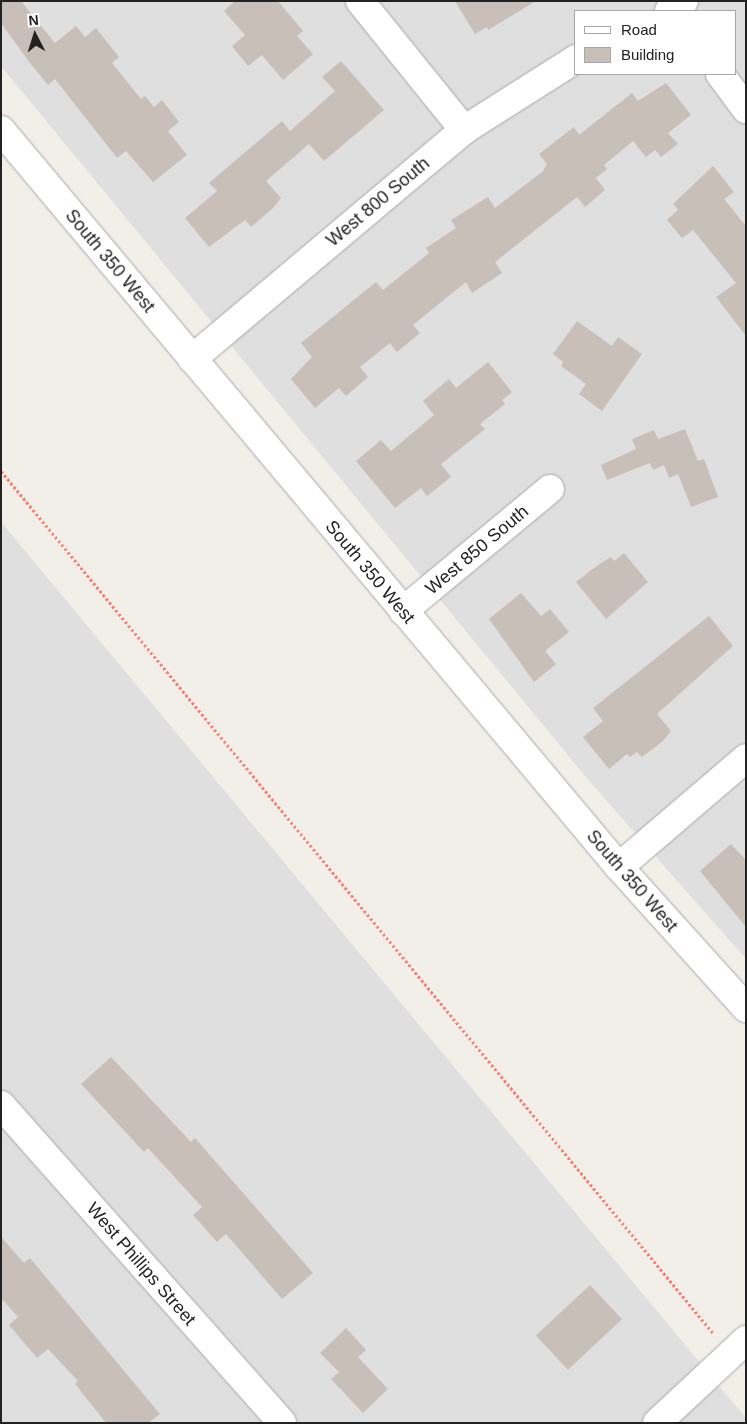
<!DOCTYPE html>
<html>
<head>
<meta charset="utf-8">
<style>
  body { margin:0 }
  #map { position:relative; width:747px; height:1424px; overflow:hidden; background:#f2efe9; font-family:Arial,sans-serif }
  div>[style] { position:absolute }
  .residential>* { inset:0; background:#e0dfdf }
  .building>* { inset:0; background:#c7bfb8; transform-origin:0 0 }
  .path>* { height:3px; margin-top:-1.5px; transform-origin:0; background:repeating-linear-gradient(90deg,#fa8072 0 2.5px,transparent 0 5px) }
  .roads { filter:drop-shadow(0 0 1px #a9a9a9) drop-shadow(0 0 1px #a9a9a9) }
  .minor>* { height:28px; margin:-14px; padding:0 14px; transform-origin:14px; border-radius:14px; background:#fff }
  span { translate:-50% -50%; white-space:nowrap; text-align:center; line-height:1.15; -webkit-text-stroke:4px #fff; paint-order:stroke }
  .street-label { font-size:18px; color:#222 }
  .frame { position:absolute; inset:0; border:2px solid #222; pointer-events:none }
  .legend { position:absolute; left:574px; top:10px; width:162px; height:65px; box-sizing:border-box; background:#fff; border:1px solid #a7a7a7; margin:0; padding:6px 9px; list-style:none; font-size:15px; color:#222 }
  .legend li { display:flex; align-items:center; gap:10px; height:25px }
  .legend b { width:25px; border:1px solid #a7a7a7 }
  .north { position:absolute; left:10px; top:10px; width:50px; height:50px; -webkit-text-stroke:4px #fff; paint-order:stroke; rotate:355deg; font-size:14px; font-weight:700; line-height:20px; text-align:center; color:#222 }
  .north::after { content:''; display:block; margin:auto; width:18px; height:22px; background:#222; clip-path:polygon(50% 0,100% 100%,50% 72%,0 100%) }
</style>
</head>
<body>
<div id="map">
  <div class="residential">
    <div style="clip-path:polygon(evenodd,1px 1px,746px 1px,746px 959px,590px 782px,1px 66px,1px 1px,576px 11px,736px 11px,736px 74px,576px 74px,576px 11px)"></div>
    <div style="clip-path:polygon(1px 522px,746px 1418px,746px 1423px,1px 1423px)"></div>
  </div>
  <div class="building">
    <div style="clip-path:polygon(1px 1px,21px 1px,55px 43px,76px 26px,85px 37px,96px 28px,119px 57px,112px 63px,141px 99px,145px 96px,154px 107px,162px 100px,179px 122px,168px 131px,187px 155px,153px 182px,126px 151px,117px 158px,55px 79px,48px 85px,30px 63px,1px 23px)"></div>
    <div style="clip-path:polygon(235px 1px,278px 1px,303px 31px,297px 36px,313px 54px,283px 80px,262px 55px,248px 66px,232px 46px,245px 35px,224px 11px)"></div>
    <div style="clip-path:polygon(455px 1px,536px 1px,488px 30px,487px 27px,475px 34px)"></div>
    <div style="clip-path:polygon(341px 61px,384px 110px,324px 161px,309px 144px,266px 181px,281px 198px,273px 208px,251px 227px,245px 220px,209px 247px,185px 218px,217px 191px,209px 183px,282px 121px,290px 131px,335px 91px,322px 77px)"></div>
    <div style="clip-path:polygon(666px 83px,691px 115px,668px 133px,678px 144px,661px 157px,655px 150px,646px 157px,633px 141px,604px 165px,607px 169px,596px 178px,605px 190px,585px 207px,577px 197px,495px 262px,502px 273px,472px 293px,466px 282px,413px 325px,420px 333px,397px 352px,390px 343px,360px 367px,368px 377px,346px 396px,339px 388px,315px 408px,291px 379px,312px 357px,301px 343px,376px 282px,383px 290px,429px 253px,426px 248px,456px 228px,451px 220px,488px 197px,495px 208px,543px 171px,547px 164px,539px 154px,574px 127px,579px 135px,632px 93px,638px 101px)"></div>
    <div style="clip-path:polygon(713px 166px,734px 192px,724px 199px,746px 226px,746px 336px,716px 297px,736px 283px,693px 230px,682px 238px,667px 220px,678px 210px,673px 204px)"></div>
    <div style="clip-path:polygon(577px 321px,612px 346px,618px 337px,642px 354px,602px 411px,579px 394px,586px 384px,561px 366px,563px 362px,553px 354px)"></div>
    <div style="clip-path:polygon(488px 362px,512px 392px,502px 400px,505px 404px,480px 424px,485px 429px,441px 464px,451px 477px,427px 496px,421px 488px,395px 508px,356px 461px,381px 440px,391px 451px,434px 415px,423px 401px,449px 379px,456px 388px)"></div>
    <div style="clip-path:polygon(685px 429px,698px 461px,704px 459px,718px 497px,691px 507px,678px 474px,669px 478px,664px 465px,653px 470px,650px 463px,607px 480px,601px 465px,636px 449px,632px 439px,654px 430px,658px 439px)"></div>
    <div style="clip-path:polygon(624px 553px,648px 582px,606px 619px,576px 582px,598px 565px,611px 557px,614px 561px)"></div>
    <div style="clip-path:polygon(521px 593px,541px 616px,550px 609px,569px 632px,545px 651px,556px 664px,534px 682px,489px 619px)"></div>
    <div style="clip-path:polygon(709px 616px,733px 646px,657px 714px,671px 731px,663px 741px,642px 757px,637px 752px,630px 757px,627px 754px,609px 769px,583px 737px,603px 721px,593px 708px)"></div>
    <div style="clip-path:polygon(731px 844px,746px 860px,746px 927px,700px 871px)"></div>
    <div style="clip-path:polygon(111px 1057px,191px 1142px,195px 1138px,313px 1273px,282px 1299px,226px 1234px,217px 1242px,193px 1215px,202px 1207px,148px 1148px,144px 1152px,81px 1084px)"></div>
    <div style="clip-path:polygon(1px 1237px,24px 1263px,30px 1258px,160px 1414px,148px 1423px,106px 1423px,75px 1384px,78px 1381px,48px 1349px,37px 1358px,9px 1325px,18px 1317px,1px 1298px)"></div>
    <div style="left:590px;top:1285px;width:47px;height:74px;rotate:47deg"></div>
    <div style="clip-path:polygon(346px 1328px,366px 1350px,358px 1357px,388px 1389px,363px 1413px,331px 1379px,339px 1372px,320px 1353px)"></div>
  </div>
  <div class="path">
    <div style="left:1px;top:471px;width:1119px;rotate:50.44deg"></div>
  </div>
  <div class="roads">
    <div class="minor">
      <div style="left:360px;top:1px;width:166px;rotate:51.1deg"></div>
      <div style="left:669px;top:11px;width:18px;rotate:-34deg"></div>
      <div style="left:720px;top:74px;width:44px;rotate:53.4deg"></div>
      <div style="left:1px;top:130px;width:962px;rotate:50.02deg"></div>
      <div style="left:619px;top:867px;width:190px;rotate:48deg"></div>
      <div style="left:192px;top:359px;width:356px;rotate:-40.1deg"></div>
      <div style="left:464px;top:130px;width:133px;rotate:-32.4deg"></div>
      <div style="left:403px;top:611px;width:191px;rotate:-39.7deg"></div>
      <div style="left:619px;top:867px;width:167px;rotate:-40.6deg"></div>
      <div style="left:1px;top:1105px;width:424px;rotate:48.5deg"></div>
      <div style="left:657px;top:1423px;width:122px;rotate:-43deg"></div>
    </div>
  </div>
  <div class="street-label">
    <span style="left:378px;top:202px;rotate:-40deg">West 800 South</span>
    <span style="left:110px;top:261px;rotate:50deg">South 350 West</span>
    <span style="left:477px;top:550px;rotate:-40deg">West 850 South</span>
    <span style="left:370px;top:572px;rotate:50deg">South 350 West</span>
    <span style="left:632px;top:881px;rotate:49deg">South 350 West</span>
    <span style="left:141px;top:1264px;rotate:49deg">West Phillips Street</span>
  </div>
  <div class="frame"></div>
  <ul class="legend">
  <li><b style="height:6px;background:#fff"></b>Road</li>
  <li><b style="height:14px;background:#c7bfb8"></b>Building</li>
  </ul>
  <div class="north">N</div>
</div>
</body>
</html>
